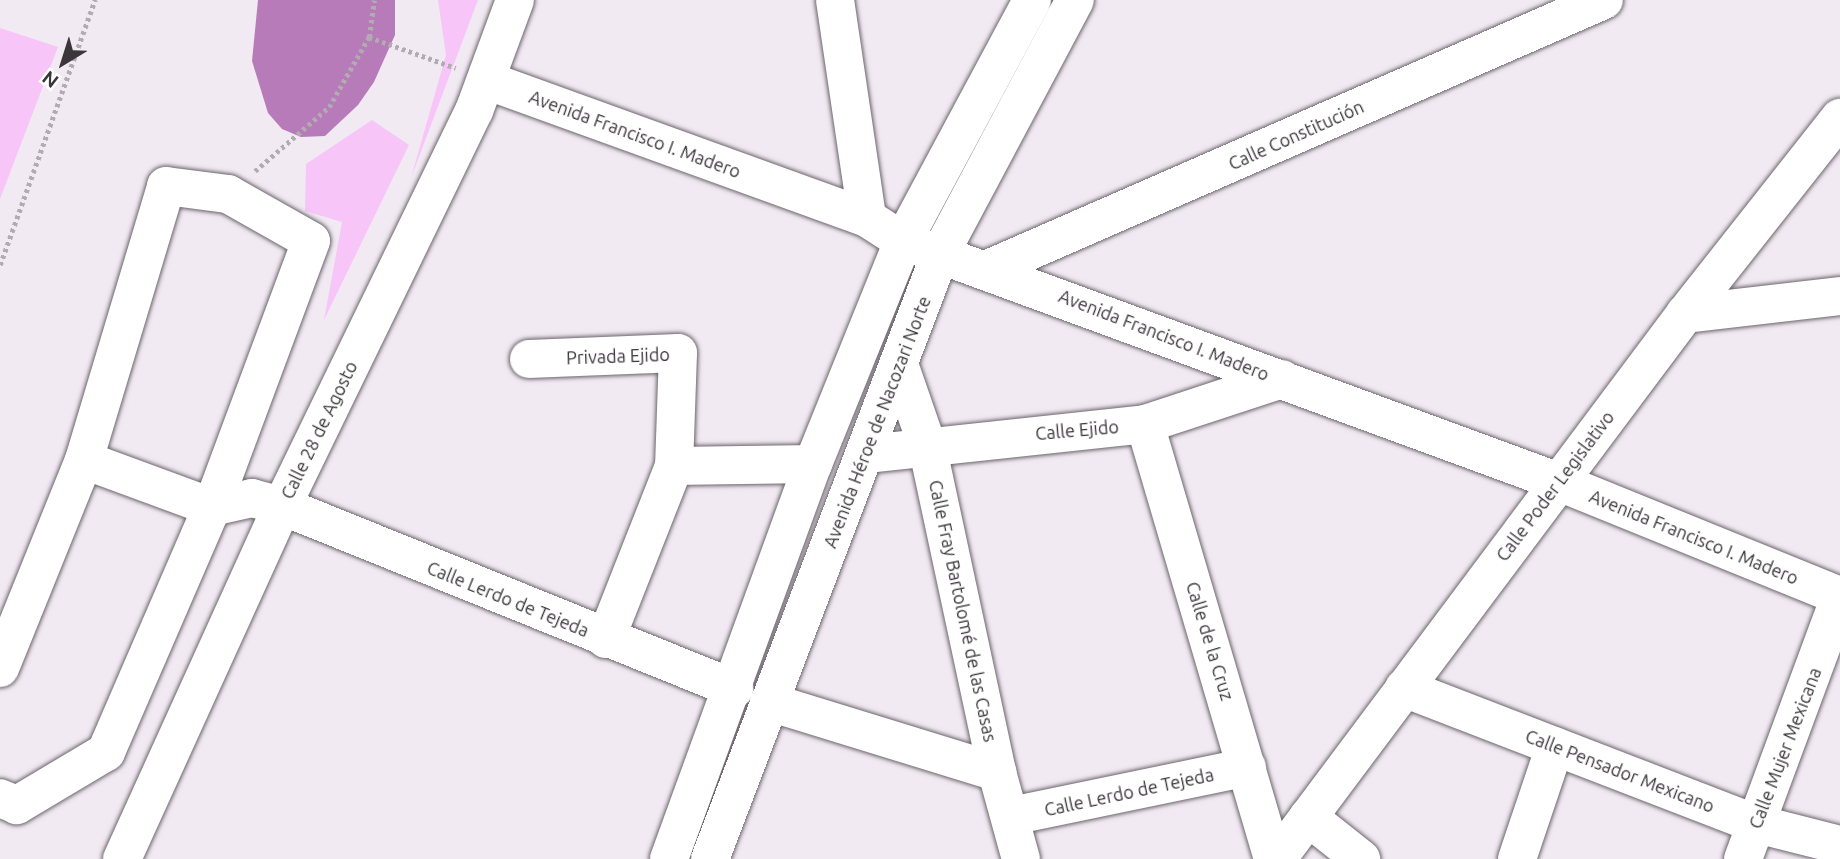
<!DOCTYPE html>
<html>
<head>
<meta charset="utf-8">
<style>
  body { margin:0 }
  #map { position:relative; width:1840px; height:859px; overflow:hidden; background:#f2eaf3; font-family:Ubuntu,sans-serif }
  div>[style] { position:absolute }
  .green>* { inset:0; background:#f7c5f8 }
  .water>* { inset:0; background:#b77bb9 }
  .path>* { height:4.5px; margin-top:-2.25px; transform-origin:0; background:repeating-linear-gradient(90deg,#b2abb2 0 3.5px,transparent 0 7px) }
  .roads { filter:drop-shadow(0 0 2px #6c656c) drop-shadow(0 0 2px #6c656c) }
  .minor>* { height:38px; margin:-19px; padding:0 19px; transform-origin:19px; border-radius:19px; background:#fff }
  .major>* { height:38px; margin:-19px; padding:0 19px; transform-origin:19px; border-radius:19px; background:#fff }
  span { translate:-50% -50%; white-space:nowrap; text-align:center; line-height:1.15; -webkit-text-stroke:6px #fff; paint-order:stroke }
  .street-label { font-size:18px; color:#3a363a }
  .north { position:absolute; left:28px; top:28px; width:70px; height:70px; -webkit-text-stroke:5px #fff; paint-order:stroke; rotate:218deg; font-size:19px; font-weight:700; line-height:28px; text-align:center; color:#3a363a }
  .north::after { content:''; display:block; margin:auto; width:24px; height:32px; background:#3a363a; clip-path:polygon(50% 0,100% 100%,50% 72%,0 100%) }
</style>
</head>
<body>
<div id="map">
  <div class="green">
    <div style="clip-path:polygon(438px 0,478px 0,411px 178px,446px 55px)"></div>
    <div style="clip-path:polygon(0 28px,58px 47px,0 199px)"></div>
    <div style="clip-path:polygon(372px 120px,409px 145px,324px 320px,342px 222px,305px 211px,306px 164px)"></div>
  </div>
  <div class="water">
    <div style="clip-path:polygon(258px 0,395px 0,395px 35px,374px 82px,358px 105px,325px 136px,301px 137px,282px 129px,268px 113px,252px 61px)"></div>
  </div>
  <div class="path">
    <div style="left:369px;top:37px;width:92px;rotate:19.6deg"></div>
    <div style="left:255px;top:171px;width:98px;rotate:-40.9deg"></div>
    <div style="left:329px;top:107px;width:81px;rotate:-60.3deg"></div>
    <div style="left:369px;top:37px;width:37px;rotate:-82deg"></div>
    <div style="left:0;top:265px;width:282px;rotate:-70.3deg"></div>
  </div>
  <div class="roads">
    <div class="minor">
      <div style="left:835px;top:0;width:220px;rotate:81.6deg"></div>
      <div style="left:486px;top:80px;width:405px;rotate:19.9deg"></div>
      <div style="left:867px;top:218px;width:43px;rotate:32.6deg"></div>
      <div style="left:988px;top:269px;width:672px;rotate:-23.59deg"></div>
      <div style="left:1685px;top:314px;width:156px;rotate:-6.6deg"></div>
      <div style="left:529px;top:359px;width:149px;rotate:-2.3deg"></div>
      <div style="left:678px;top:353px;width:113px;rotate:92deg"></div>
      <div style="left:674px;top:466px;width:186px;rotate:111.5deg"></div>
      <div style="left:899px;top:364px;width:86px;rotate:70.9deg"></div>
      <div style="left:927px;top:445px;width:334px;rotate:77.9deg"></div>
      <div style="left:997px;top:772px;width:90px;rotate:74.6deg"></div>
      <div style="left:1145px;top:424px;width:453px;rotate:73.6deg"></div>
      <div style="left:866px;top:454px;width:281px;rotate:-6.1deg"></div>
      <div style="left:1145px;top:424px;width:144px;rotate:-18.2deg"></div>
      <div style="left:84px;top:460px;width:136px;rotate:20.2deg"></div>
      <div style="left:212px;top:507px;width:41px;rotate:-12.7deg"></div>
      <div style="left:252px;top:498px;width:31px;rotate:15deg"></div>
      <div style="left:282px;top:506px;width:488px;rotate:22deg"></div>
      <div style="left:674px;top:466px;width:139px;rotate:-0.8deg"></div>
      <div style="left:0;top:668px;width:224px;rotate:-68deg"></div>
      <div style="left:84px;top:460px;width:286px;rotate:-73.3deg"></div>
      <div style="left:166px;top:186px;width:63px;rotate:7.4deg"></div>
      <div style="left:228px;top:194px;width:95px;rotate:29.5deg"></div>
      <div style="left:311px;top:241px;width:284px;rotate:110.4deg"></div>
      <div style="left:212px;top:507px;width:267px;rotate:113.4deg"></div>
      <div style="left:106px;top:752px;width:104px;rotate:149.2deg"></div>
      <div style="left:17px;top:805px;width:18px;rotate:-158deg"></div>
      <div style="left:1404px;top:688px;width:378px;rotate:21.1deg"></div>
      <div style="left:1757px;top:824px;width:86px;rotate:14.2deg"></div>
      <div style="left:769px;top:702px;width:239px;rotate:17.1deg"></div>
      <div style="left:1011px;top:816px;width:241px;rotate:-11.7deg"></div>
      <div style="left:1308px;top:817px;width:68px;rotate:38.4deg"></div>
      <div style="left:122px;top:859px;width:388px;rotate:-65.6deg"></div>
      <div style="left:282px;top:506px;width:439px;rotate:-64.1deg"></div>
      <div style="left:474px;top:111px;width:118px;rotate:-69.7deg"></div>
      <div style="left:1277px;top:859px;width:681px;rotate:-53.18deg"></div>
      <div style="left:1685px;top:314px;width:250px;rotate:-51.7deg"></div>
      <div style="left:1517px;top:859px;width:119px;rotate:-71.4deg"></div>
      <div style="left:1743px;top:859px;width:279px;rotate:-69.7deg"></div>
    </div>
    <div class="major">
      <div style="left:903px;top:241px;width:699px;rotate:20.17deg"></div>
      <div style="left:1559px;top:482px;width:303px;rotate:22.1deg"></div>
      <div style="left:669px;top:859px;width:420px;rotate:-70deg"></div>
      <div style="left:813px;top:464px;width:240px;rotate:-68deg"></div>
      <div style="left:903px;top:241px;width:273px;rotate:-61.8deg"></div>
      <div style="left:710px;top:859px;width:649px;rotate:-69.17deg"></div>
      <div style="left:941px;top:252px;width:285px;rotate:-62deg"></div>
    </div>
  </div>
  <div class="street-label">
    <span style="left:635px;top:134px;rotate:20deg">Avenida Francisco I. Madero</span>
    <span style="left:1296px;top:135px;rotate:-24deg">Calle Constitución</span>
    <span style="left:1164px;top:335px;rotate:21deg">Avenida Francisco I. Madero</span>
    <span style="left:618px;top:356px;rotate:-2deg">Privada Ejido</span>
    <span style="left:877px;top:422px;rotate:-69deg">Avenida Héroe de Nacozari Norte</span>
    <span style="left:319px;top:430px;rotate:-64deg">Calle 28 de Agosto</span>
    <span style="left:1077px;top:430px;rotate:-5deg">Calle Ejido</span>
    <span style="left:1555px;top:486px;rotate:-53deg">Calle Poder Legislativo</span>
    <span style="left:1694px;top:537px;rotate:22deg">Avenida Francisco I. Madero</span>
    <span style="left:508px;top:599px;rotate:22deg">Calle Lerdo de Tejeda</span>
    <span style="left:963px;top:611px;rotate:78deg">Calle Fray Bartolomé de las Casas</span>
    <span style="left:1210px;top:641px;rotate:73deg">Calle de la Cruz</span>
    <span style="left:1785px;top:748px;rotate:-69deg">Calle Mujer Mexicana</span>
    <span style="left:1620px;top:771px;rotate:21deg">Calle Pensador Mexicano</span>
    <span style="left:1129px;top:792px;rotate:-12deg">Calle Lerdo de Tejeda</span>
  </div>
  <div class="north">N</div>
</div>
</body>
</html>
